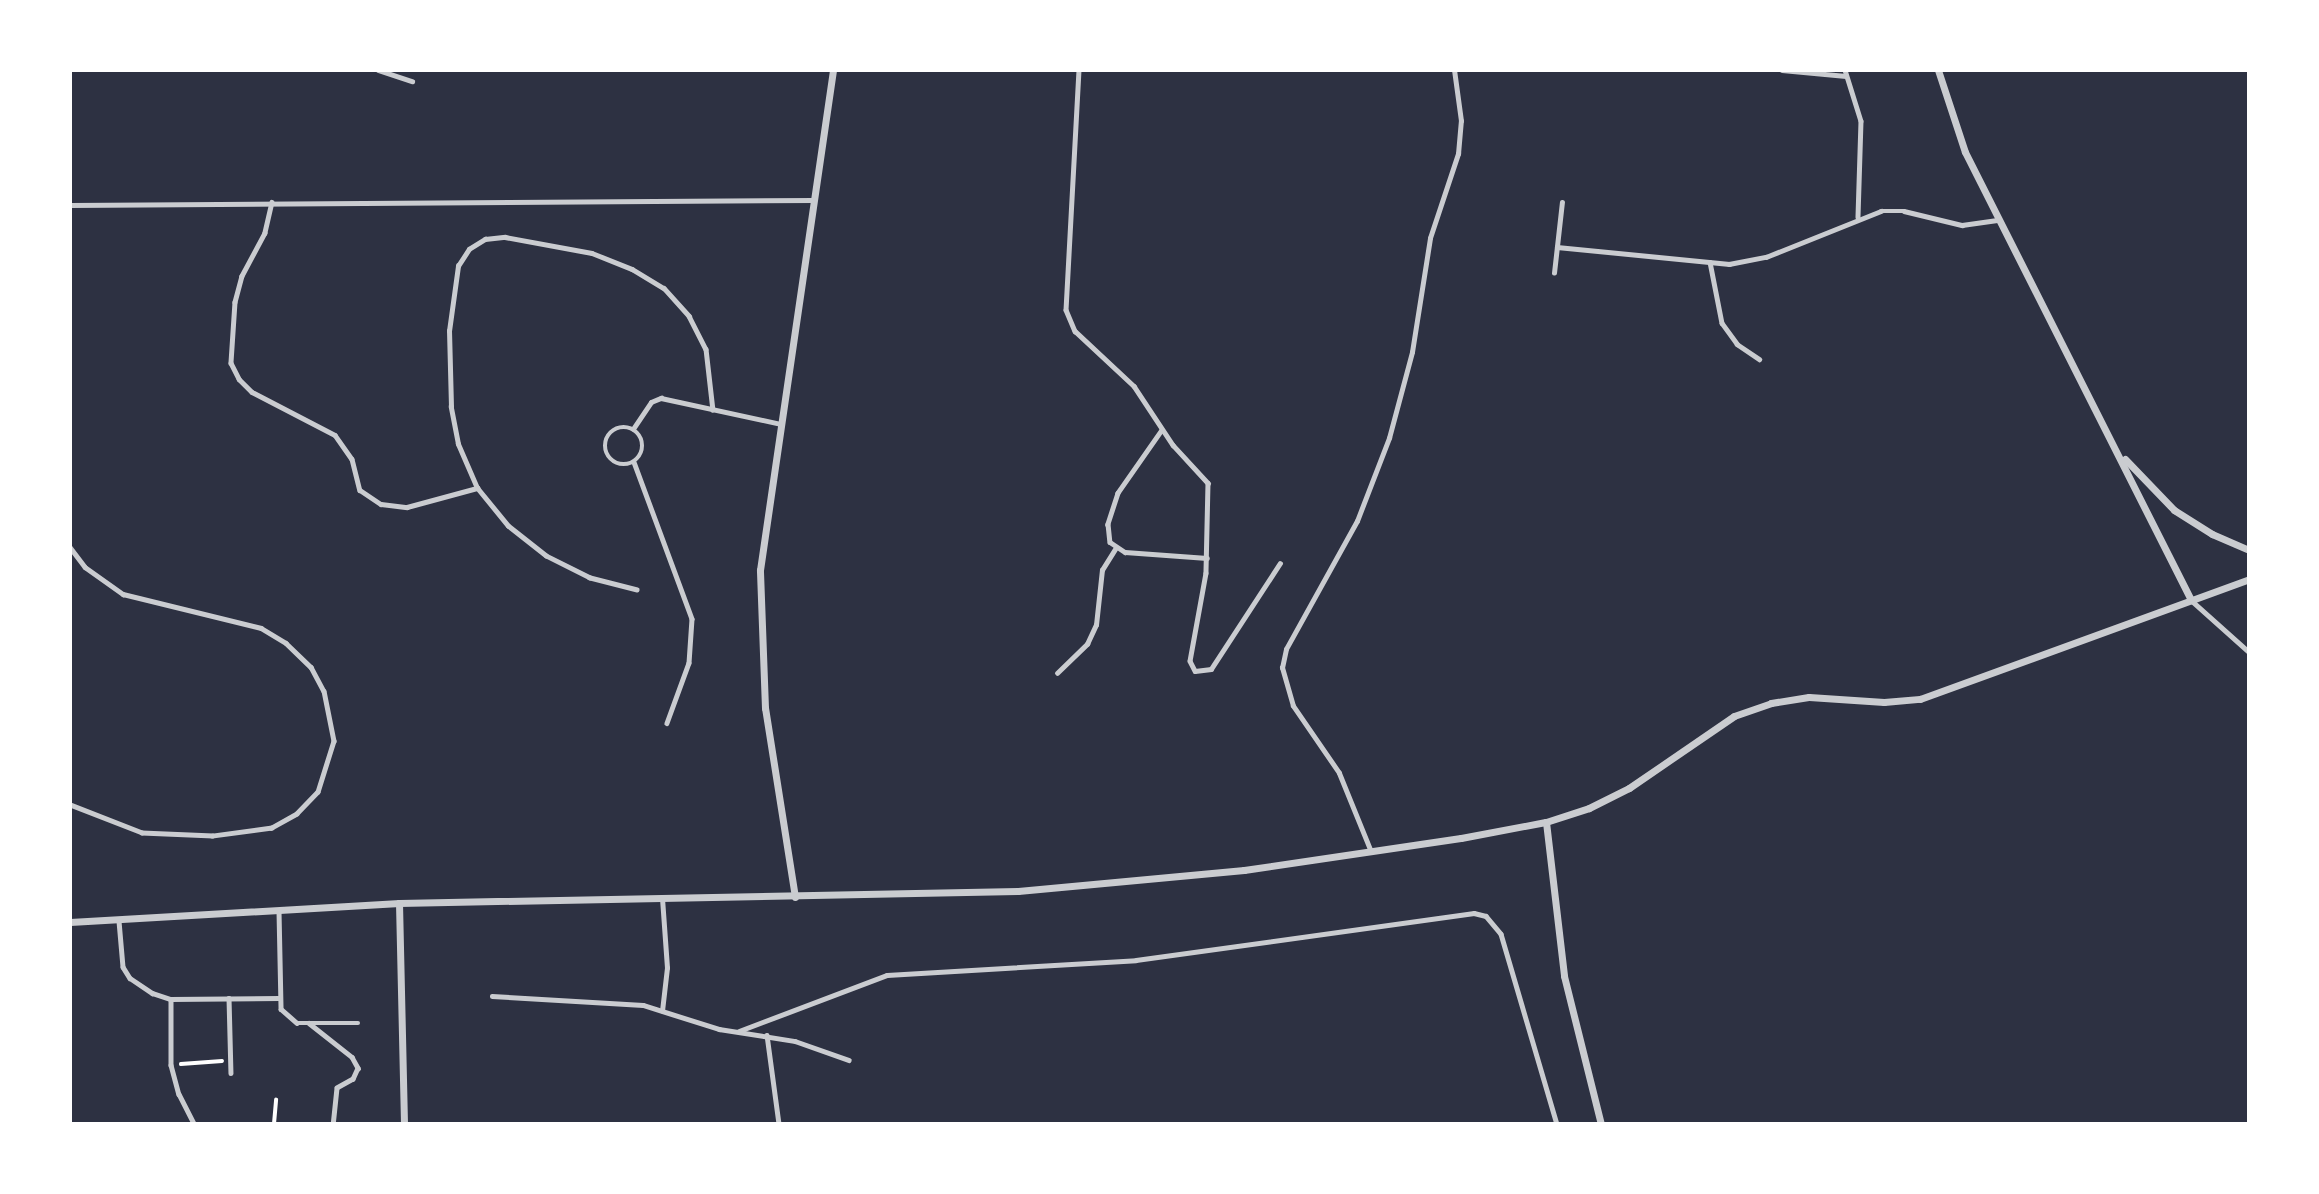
<!DOCTYPE html>
<html>
<head>
<meta charset="utf-8">
<style>
  body { margin:0 }
  #map { position:relative; width:2319px; height:1194px; overflow:hidden; background:#2d3142; font-family:"Golos Text",sans-serif }
  div>[style] { position:absolute }
  .path>* { height:3.5px; margin:-1.75px; padding:0 1.75px; transform-origin:1.75px; border-radius:1.75px; background:#fff }
  .service>* { height:4.5px; margin:-2.25px; padding:0 2.25px; transform-origin:2.25px; border-radius:2.25px; background:#caccd0 }
  .service>.ring { margin:-2.25px; padding:0; box-sizing:content-box; background:none; border:4.5px solid #caccd0; border-radius:50% }
  .minor>* { height:7px; margin:-3.5px; padding:0 3.5px; transform-origin:3.5px; border-radius:3.5px; background:#caccd0 }
  span { translate:-50% -50%; white-space:nowrap; text-align:center; line-height:1.15; -webkit-text-stroke:6px #fff; paint-order:stroke }
  .frame { position:absolute; inset:0; border:72px solid #fff; pointer-events:none }
</style>
</head>
<body>
<div id="map">
  <div class="path">
    <div style="left:181px;top:1064px;width:41px;rotate:-4.2deg"></div>
    <div style="left:274px;top:1124px;width:24px;rotate:-85deg"></div>
  </div>
  <div class="service">
    <div style="left:378px;top:70px;width:36px;rotate:18deg"></div>
    <div style="left:1079px;top:70px;width:240px;rotate:93.1deg"></div>
    <div style="left:1066px;top:310px;width:23px;rotate:67deg"></div>
    <div style="left:1075px;top:331px;width:81px;rotate:43deg"></div>
    <div style="left:1134px;top:386px;width:71px;rotate:56.5deg"></div>
    <div style="left:1173px;top:445px;width:52px;rotate:47.4deg"></div>
    <div style="left:1208px;top:483px;width:90px;rotate:91.3deg"></div>
    <div style="left:1206px;top:573px;width:89px;rotate:100.3deg"></div>
    <div style="left:1190px;top:661px;width:11px;rotate:63deg"></div>
    <div style="left:1195px;top:671px;width:16px;rotate:-7deg"></div>
    <div style="left:1211px;top:669px;width:126px;rotate:-56.9deg"></div>
    <div style="left:1782px;top:70px;width:64px;rotate:5.4deg"></div>
    <div style="left:1845px;top:70px;width:53px;rotate:72.6deg"></div>
    <div style="left:1861px;top:121px;width:96px;rotate:91.8deg"></div>
    <div style="left:272px;top:202px;width:32px;rotate:103deg"></div>
    <div style="left:265px;top:233px;width:49px;rotate:118.1deg"></div>
    <div style="left:242px;top:276px;width:27px;rotate:105deg"></div>
    <div style="left:235px;top:302px;width:61px;rotate:93.8deg"></div>
    <div style="left:231px;top:363px;width:18px;rotate:63deg"></div>
    <div style="left:239px;top:379px;width:18px;rotate:45deg"></div>
    <div style="left:252px;top:392px;width:93px;rotate:27.4deg"></div>
    <div style="left:335px;top:435px;width:29px;rotate:55deg"></div>
    <div style="left:352px;top:459px;width:32px;rotate:76deg"></div>
    <div style="left:360px;top:490px;width:25px;rotate:34deg"></div>
    <div style="left:381px;top:504px;width:26px;rotate:7deg"></div>
    <div style="left:407px;top:507px;width:73px;rotate:-15.2deg"></div>
    <div style="left:70px;top:205px;width:744px;rotate:-0.39deg"></div>
    <div style="left:1557px;top:247px;width:173px;rotate:5.6deg"></div>
    <div style="left:1729px;top:264px;width:38px;rotate:-11deg"></div>
    <div style="left:1766px;top:257px;width:124px;rotate:-21.8deg"></div>
    <div style="left:1881px;top:211px;width:23px"></div>
    <div style="left:1904px;top:211px;width:60px;rotate:13.6deg"></div>
    <div style="left:1962px;top:225px;width:37px;rotate:-8deg"></div>
    <div style="left:1710px;top:262px;width:62px;rotate:78.9deg"></div>
    <div style="left:1722px;top:323px;width:26px;rotate:54deg"></div>
    <div style="left:1737px;top:344px;width:27px;rotate:34deg"></div>
    <div style="left:1554px;top:273px;width:71px;rotate:-83.6deg"></div>
    <div class="ring" style="left:605px;top:427px;width:33.5px;height:33.5px"></div>
    <div style="left:633px;top:429px;width:32px;rotate:-56deg"></div>
    <div style="left:651px;top:402px;width:11px;rotate:-22deg"></div>
    <div style="left:661px;top:398px;width:123px;rotate:12.2deg"></div>
    <div style="left:1162px;top:430px;width:77px;rotate:124.9deg"></div>
    <div style="left:1118px;top:493px;width:33px;rotate:108deg"></div>
    <div style="left:1108px;top:524px;width:18px;rotate:84deg"></div>
    <div style="left:1110px;top:542px;width:18px;rotate:34deg"></div>
    <div style="left:1125px;top:552px;width:82px;rotate:4.2deg"></div>
    <div style="left:634px;top:462px;width:167px;rotate:69.7deg"></div>
    <div style="left:692px;top:619px;width:44px;rotate:93.9deg"></div>
    <div style="left:689px;top:663px;width:64px;rotate:110.1deg"></div>
    <div style="left:70px;top:547px;width:25px;rotate:53deg"></div>
    <div style="left:85px;top:567px;width:47px;rotate:35.4deg"></div>
    <div style="left:123px;top:594px;width:142px;rotate:13.8deg"></div>
    <div style="left:261px;top:628px;width:29px;rotate:31deg"></div>
    <div style="left:286px;top:643px;width:35px;rotate:44deg"></div>
    <div style="left:311px;top:667px;width:27px;rotate:62deg"></div>
    <div style="left:324px;top:691px;width:51px;rotate:78.7deg"></div>
    <div style="left:334px;top:741px;width:53px;rotate:107.4deg"></div>
    <div style="left:318px;top:792px;width:30px;rotate:134deg"></div>
    <div style="left:297px;top:814px;width:29px;rotate:151deg"></div>
    <div style="left:272px;top:828px;width:60px;rotate:172.3deg"></div>
    <div style="left:213px;top:836px;width:71px;rotate:-177.6deg"></div>
    <div style="left:142px;top:833px;width:77px;rotate:-158.7deg"></div>
    <div style="left:637px;top:590px;width:49px;rotate:-165.7deg"></div>
    <div style="left:590px;top:578px;width:49px;rotate:-153.4deg"></div>
    <div style="left:546px;top:556px;width:48px;rotate:-141.7deg"></div>
    <div style="left:508px;top:526px;width:49px;rotate:-129.2deg"></div>
    <div style="left:477px;top:488px;width:48px;rotate:-113.4deg"></div>
    <div style="left:458px;top:444px;width:38px;rotate:-101deg"></div>
    <div style="left:451px;top:407px;width:76px;rotate:-91.5deg"></div>
    <div style="left:449px;top:331px;width:66px;rotate:-82.1deg"></div>
    <div style="left:458px;top:266px;width:20px;rotate:-57deg"></div>
    <div style="left:469px;top:249px;width:19px;rotate:-32deg"></div>
    <div style="left:485px;top:239px;width:20px;rotate:-6deg"></div>
    <div style="left:505px;top:237px;width:88px;rotate:10.4deg"></div>
    <div style="left:592px;top:253px;width:43px;rotate:21.8deg"></div>
    <div style="left:632px;top:269px;width:37px;rotate:31deg"></div>
    <div style="left:664px;top:288px;width:38px;rotate:48deg"></div>
    <div style="left:689px;top:316px;width:37px;rotate:63deg"></div>
    <div style="left:706px;top:349px;width:61px;rotate:83.5deg"></div>
    <div style="left:2192px;top:601px;width:76px;rotate:41.8deg"></div>
    <div style="left:1057px;top:673px;width:42px;rotate:-44deg"></div>
    <div style="left:1087px;top:644px;width:21px;rotate:-65deg"></div>
    <div style="left:1096px;top:625px;width:55px;rotate:-83.8deg"></div>
    <div style="left:1102px;top:570px;width:26px;rotate:-58deg"></div>
    <div style="left:1371px;top:852px;width:85px;rotate:-112.1deg"></div>
    <div style="left:1339px;top:773px;width:81px;rotate:-124.5deg"></div>
    <div style="left:1293px;top:706px;width:40px;rotate:-106deg"></div>
    <div style="left:1282px;top:668px;width:19px;rotate:-78deg"></div>
    <div style="left:1286px;top:649px;width:146px;rotate:-61deg"></div>
    <div style="left:1357px;top:521px;width:89px;rotate:-68.9deg"></div>
    <div style="left:1389px;top:438px;width:89px;rotate:-75deg"></div>
    <div style="left:1412px;top:352px;width:115px;rotate:-81deg"></div>
    <div style="left:1430px;top:238px;width:89px;rotate:-71.6deg"></div>
    <div style="left:1458px;top:154px;width:33px;rotate:-85deg"></div>
    <div style="left:1461px;top:121px;width:51px;rotate:-97.8deg"></div>
    <div style="left:279px;top:911px;width:98px;rotate:88.8deg"></div>
    <div style="left:281px;top:1009px;width:21px;rotate:41deg"></div>
    <div style="left:297px;top:1023px;width:61px"></div>
    <div style="left:119px;top:921px;width:46px;rotate:85deg"></div>
    <div style="left:123px;top:967px;width:13px;rotate:58deg"></div>
    <div style="left:130px;top:978px;width:27px;rotate:34deg"></div>
    <div style="left:152px;top:993px;width:20px;rotate:18deg"></div>
    <div style="left:171px;top:999px;width:108px;rotate:-0.5deg"></div>
    <div style="left:492px;top:996px;width:151px;rotate:3.4deg"></div>
    <div style="left:643px;top:1005px;width:80px;rotate:17.5deg"></div>
    <div style="left:719px;top:1029px;width:77px;rotate:9deg"></div>
    <div style="left:795px;top:1041px;width:57px;rotate:19.4deg"></div>
    <div style="left:229px;top:998px;width:75px;rotate:88.5deg"></div>
    <div style="left:171px;top:999px;width:66px;rotate:90deg"></div>
    <div style="left:171px;top:1065px;width:30px;rotate:75deg"></div>
    <div style="left:179px;top:1094px;width:34px;rotate:63deg"></div>
    <div style="left:662px;top:1011px;width:43px;rotate:-83.4deg"></div>
    <div style="left:667px;top:968px;width:69px;rotate:-94.1deg"></div>
    <div style="left:309px;top:1023px;width:55px;rotate:38.3deg"></div>
    <div style="left:352px;top:1057px;width:13px;rotate:61deg"></div>
    <div style="left:358px;top:1068px;width:12px;rotate:114deg"></div>
    <div style="left:353px;top:1079px;width:18px;rotate:151deg"></div>
    <div style="left:337px;top:1088px;width:36px;rotate:96deg"></div>
    <div style="left:739px;top:1031px;width:158px;rotate:-20.7deg"></div>
    <div style="left:887px;top:975px;width:249px;rotate:-3.4deg"></div>
    <div style="left:1136px;top:960px;width:341px;rotate:-7.9deg"></div>
    <div style="left:1474px;top:913px;width:12px;rotate:14deg"></div>
    <div style="left:1486px;top:916px;width:23px;rotate:50deg"></div>
    <div style="left:1501px;top:934px;width:198px;rotate:73.6deg"></div>
    <div style="left:767px;top:1035px;width:90px;rotate:82.3deg"></div>
  </div>
  <div class="minor">
    <div style="left:1938px;top:70px;width:86px;rotate:71.8deg"></div>
    <div style="left:1965px;top:152px;width:502px;rotate:63.23deg"></div>
    <div style="left:2125px;top:459px;width:71px;rotate:46.1deg"></div>
    <div style="left:2174px;top:510px;width:45px;rotate:32.3deg"></div>
    <div style="left:2212px;top:534px;width:40px;rotate:23.4deg"></div>
    <div style="left:1546px;top:822px;width:155px;rotate:83.3deg"></div>
    <div style="left:1564px;top:976px;width:153px;rotate:76deg"></div>
    <div style="left:795px;top:897px;width:191px;rotate:-99deg"></div>
    <div style="left:765px;top:708px;width:138px;rotate:-92.1deg"></div>
    <div style="left:760px;top:570px;width:505px;rotate:-81.69deg"></div>
    <div style="left:399px;top:903px;width:221px;rotate:88.7deg"></div>
    <div style="left:70px;top:922px;width:330px;rotate:-3.3deg"></div>
    <div style="left:399px;top:903px;width:619px;rotate:-1.11deg"></div>
    <div style="left:1018px;top:891px;width:227px;rotate:-5.3deg"></div>
    <div style="left:1244px;top:870px;width:219px;rotate:-8.4deg"></div>
    <div style="left:1461px;top:838px;width:86px;rotate:-10.7deg"></div>
    <div style="left:1546px;top:822px;width:45px;rotate:-18deg"></div>
    <div style="left:1589px;top:808px;width:45px;rotate:-26.6deg"></div>
    <div style="left:1629px;top:788px;width:127px;rotate:-34.4deg"></div>
    <div style="left:1734px;top:716px;width:39px;rotate:-19deg"></div>
    <div style="left:1771px;top:703px;width:38px;rotate:-9deg"></div>
    <div style="left:1809px;top:697px;width:75px;rotate:3.8deg"></div>
    <div style="left:1884px;top:702px;width:36px;rotate:-5deg"></div>
    <div style="left:1920px;top:699px;width:350px;rotate:-20deg"></div>
  </div>
  <div class="frame"></div>
</div>
</body>
</html>
